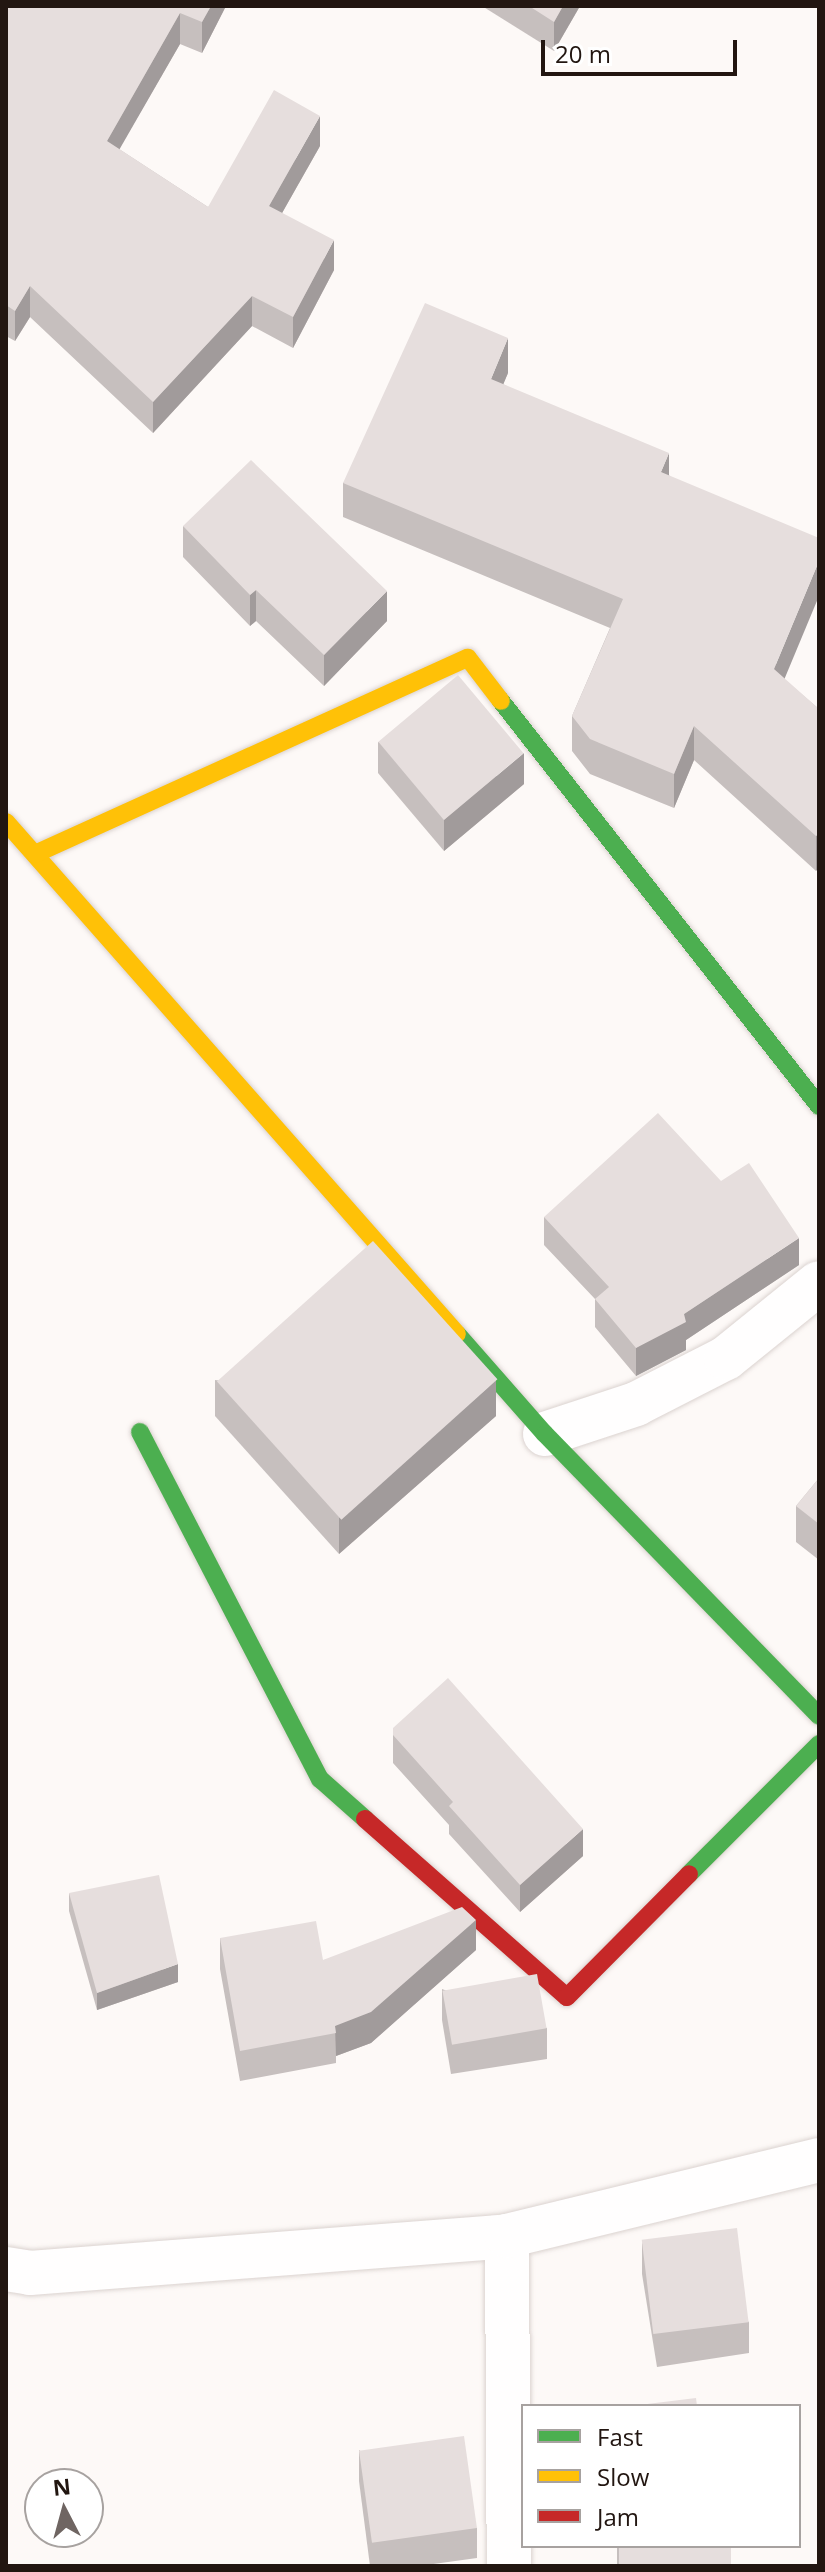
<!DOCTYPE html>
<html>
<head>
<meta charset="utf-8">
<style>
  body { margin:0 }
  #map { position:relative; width:825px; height:2572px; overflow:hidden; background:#fdf9f7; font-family:"Open Sans",sans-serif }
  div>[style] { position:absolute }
  .roads { filter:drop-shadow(0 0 2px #dbd3d0) drop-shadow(0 0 2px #dbd3d0) }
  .street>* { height:44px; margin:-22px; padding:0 22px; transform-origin:22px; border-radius:22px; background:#fffefe }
  .fast>* { height:18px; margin:-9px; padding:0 9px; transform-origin:9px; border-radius:9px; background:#4caf50 }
  .slow>* { height:18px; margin:-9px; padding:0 9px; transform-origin:9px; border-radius:9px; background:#ffc107 }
  .jam>* { height:18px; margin:-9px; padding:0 9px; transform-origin:9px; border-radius:9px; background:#c62828 }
  .wall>* { inset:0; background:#c6bfbe; transform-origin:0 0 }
  .shaded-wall>* { inset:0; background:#a19b9b }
  .building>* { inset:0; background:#e6dedd; transform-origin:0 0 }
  span { translate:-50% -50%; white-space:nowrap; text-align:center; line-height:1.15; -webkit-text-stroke:6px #fff; paint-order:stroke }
  .frame { position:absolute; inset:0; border:8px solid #221611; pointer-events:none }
  .legend { position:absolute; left:521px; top:2404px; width:280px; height:144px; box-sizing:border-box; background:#fff; border:2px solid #a7a2a0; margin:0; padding:10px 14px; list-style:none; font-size:24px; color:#221611 }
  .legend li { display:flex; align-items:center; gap:16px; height:40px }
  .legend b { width:40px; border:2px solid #a7a2a0 }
  .north { position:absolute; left:24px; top:2468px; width:80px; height:80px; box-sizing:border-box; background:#fff; border:2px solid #a7a2a0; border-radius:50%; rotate:354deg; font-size:22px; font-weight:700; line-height:32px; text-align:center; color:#221611 }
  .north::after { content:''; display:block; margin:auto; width:28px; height:36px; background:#6f6562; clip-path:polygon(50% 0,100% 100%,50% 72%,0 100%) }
  .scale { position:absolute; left:541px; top:40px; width:196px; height:36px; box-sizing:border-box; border:4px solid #221611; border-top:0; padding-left:10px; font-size:24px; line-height:28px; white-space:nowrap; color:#221611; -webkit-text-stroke:6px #fff; paint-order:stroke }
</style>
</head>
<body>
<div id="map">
  <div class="roads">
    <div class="street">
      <div style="left:545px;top:1434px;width:96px;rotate:-18.2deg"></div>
      <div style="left:636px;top:1404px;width:101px;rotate:-27.1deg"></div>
      <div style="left:726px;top:1358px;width:119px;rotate:-38.9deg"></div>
      <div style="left:507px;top:2236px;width:330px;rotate:89.7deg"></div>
      <div style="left:6px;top:2269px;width:24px;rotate:9deg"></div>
      <div style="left:30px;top:2273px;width:478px;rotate:-4.4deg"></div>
      <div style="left:507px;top:2236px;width:321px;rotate:-13.7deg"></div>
    </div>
    <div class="fast">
      <div style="left:501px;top:701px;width:515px;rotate:51.86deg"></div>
      <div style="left:457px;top:1334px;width:133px;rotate:48.7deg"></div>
      <div style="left:545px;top:1434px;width:393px;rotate:45.8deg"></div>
      <div style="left:140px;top:1432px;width:391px;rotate:62.6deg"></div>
      <div style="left:320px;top:1779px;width:60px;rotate:41.6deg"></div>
      <div style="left:689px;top:1874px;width:184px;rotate:-45deg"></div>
    </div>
    <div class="slow">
      <div style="left:6px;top:822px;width:682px;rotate:48.62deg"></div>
      <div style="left:35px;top:854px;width:475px;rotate:-24.4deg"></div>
      <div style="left:468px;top:658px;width:54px;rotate:52.5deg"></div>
    </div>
    <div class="jam">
      <div style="left:365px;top:1819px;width:269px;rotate:41.4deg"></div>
      <div style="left:567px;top:1997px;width:173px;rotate:-45.2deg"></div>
    </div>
  </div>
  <div class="wall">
    <div style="clip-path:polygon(6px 6px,226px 6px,202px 53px,180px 44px,119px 149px,208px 207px,320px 146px,282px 213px,334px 270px,293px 348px,252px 326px,153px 433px,30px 317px,15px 341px,6px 336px)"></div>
    <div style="clip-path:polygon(482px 6px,580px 6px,554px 51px)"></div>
    <div style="clip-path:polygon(508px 373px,503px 384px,669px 475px,784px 679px,819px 709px,816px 871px,694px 760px,674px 808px,590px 774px,572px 751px,572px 716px,610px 628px,343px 517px,343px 483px)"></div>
    <div style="clip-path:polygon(183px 526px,387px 621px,324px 686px,256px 621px,250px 626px,183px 557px)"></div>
    <div style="clip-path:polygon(378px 742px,524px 784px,444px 851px,378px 773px)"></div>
    <div style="clip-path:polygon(544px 1217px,799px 1265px,686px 1340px,686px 1350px,636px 1376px,595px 1327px,595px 1299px,544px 1245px)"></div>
    <div style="clip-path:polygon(215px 1380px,496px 1416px,339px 1554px,215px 1416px)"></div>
    <div style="clip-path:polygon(819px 1478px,819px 1560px,796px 1542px,796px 1506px)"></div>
    <div style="clip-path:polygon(393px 1728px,583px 1856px,520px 1912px,449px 1834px,449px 1825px,393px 1763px)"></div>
    <div style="clip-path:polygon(69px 1893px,178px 1982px,97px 2010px,69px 1911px)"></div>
    <div style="clip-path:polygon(220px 1938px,323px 1960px,476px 1950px,371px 2043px,336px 2056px,336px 2063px,240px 2081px,220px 1969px)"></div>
    <div style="clip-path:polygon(442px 1989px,547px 2028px,547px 2059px,451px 2074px,442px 2020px)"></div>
    <div style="clip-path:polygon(642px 2243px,749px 2322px,749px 2353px,657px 2367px,642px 2274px)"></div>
    <div style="clip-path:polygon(359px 2450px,477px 2528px,477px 2558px,419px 2566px,370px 2566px,359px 2481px)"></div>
    <div style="left:617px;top:2546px;width:114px;height:20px"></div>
  </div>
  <div class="shaded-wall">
    <div style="clip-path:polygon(211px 6px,226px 6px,202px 53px,202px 22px)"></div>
    <div style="clip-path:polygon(563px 6px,580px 6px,554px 51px,554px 22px)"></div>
    <div style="clip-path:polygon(180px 13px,180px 44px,107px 171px,107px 141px)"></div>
    <div style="clip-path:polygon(320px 116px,320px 146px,269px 236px,269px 206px)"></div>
    <div style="clip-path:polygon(334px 240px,334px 270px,293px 348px,293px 317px)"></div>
    <div style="clip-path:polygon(30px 286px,30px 317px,15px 341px,15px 311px)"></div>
    <div style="clip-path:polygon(252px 296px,252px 326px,153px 433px,153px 402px)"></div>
    <div style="clip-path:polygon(508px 338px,508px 373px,491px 414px,491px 379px)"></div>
    <div style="clip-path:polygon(669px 453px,669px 488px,661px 472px)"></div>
    <div style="clip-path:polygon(819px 561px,819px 596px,774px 704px,774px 669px)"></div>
    <div style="clip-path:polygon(256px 590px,256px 621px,250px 626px,250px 595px)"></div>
    <div style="clip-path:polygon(387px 591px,387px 621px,324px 686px,324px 655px)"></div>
    <div style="clip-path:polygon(694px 726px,694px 760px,674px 808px,674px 774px)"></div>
    <div style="clip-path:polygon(524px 753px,524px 784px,444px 851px,444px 820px)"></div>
    <div style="clip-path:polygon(819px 833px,819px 868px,816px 871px,816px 836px)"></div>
    <div style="clip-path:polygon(799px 1238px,799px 1265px,686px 1340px,686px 1350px,636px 1376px,636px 1348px,684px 1314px)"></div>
    <div style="clip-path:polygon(496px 1380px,496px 1416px,339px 1554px,339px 1518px)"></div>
    <div style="clip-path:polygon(583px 1829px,583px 1856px,520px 1912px,520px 1885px)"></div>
    <div style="clip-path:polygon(476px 1920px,476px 1950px,371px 2043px,336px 2056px,335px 2026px)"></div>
    <div style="clip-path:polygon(178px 1964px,178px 1982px,97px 2010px,97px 1993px)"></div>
  </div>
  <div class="building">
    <div style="clip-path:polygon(6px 6px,211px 6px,202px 22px,180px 13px,107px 141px,208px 207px,274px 90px,320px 116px,269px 206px,334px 240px,293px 317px,252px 296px,153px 402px,30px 286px,15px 311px,6px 305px)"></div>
    <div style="clip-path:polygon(529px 6px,563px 6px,554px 22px)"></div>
    <div style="clip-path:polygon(425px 303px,508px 338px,491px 379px,669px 453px,661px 472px,819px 538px,819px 561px,774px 669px,819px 709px,819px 833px,816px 836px,694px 726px,674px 774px,590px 739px,572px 716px,623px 599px,343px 483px)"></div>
    <div style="clip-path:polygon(251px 460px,387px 591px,324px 655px,256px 590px,250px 595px,183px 526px)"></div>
    <div style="left:458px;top:675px;width:102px;height:104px;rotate:50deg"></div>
    <div style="clip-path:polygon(658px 1113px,721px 1181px,749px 1163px,799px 1238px,684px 1314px,686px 1322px,636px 1348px,595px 1299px,609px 1287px,544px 1217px)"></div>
    <div style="left:373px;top:1241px;width:186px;height:210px;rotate:48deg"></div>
    <div style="clip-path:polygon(819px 1478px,819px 1524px,796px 1506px)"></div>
    <div style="clip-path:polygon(448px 1678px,583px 1829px,520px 1885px,449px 1806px,453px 1802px,393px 1735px,393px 1728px)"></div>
    <div style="clip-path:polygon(159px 1875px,178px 1964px,97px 1993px,69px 1893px)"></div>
    <div style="clip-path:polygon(462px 1907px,476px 1920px,371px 2012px,335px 2026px,336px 2033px,240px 2051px,220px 1938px,316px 1921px,323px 1960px)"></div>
    <div style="left:537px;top:1974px;width:55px;height:96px;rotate:80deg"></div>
    <div style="left:737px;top:2228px;width:95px;height:96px;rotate:83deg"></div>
    <div style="clip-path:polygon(696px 2398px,697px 2406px,631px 2406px)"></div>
    <div style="left:464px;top:2436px;width:93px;height:106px;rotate:82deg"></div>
    <div style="left:619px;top:2546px;width:112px;height:20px"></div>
  </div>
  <div class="frame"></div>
  <ul class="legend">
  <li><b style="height:10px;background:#4caf50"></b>Fast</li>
  <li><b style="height:10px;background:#ffc107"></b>Slow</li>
  <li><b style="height:10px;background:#c62828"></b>Jam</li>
  </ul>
  <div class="north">N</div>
  <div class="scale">20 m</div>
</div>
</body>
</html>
